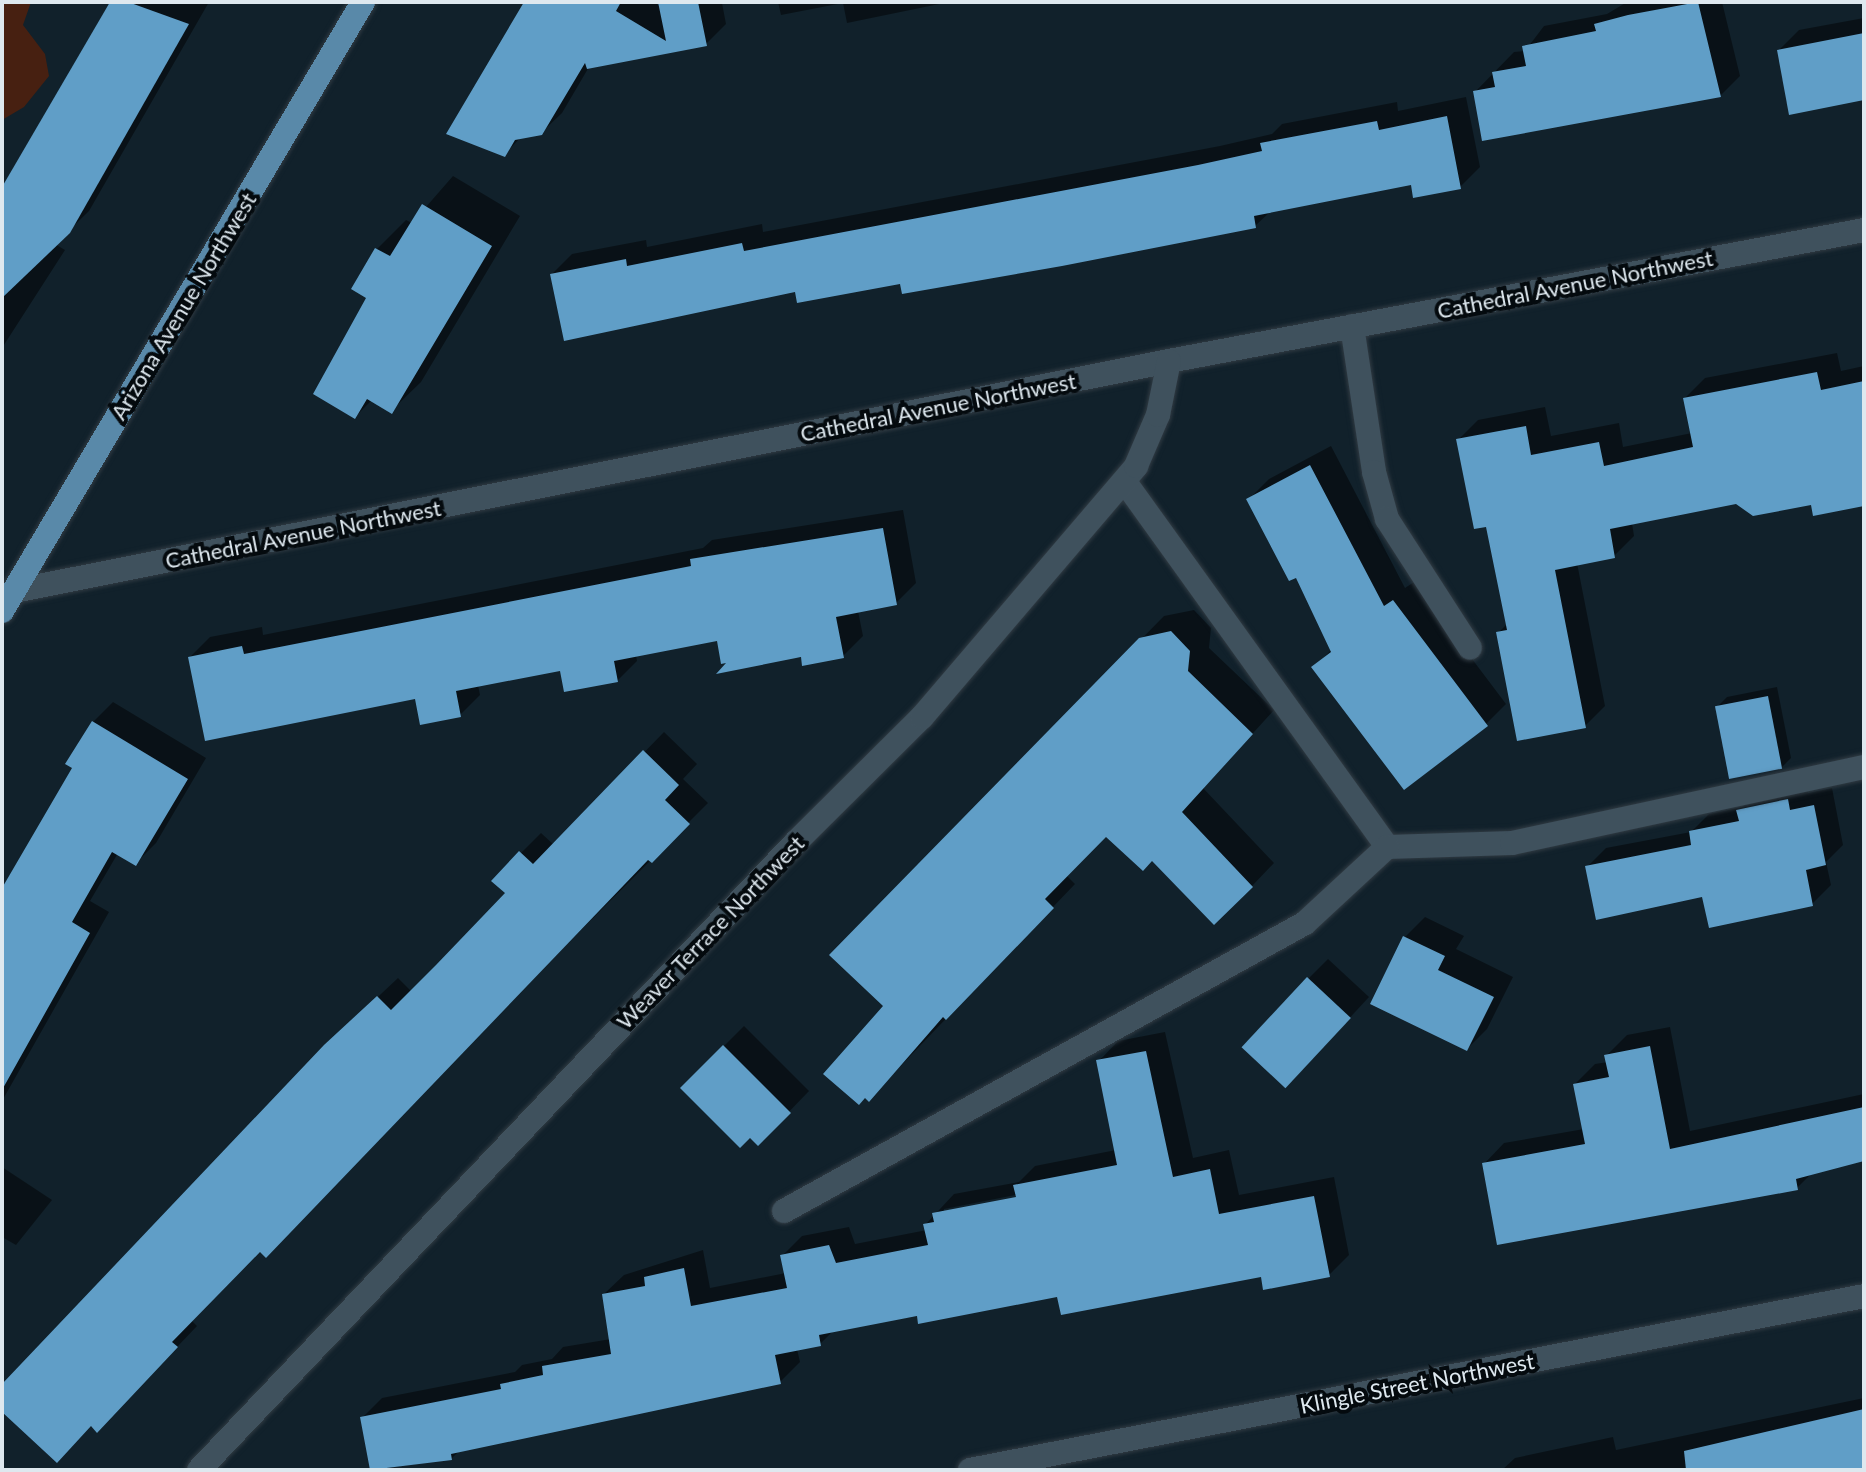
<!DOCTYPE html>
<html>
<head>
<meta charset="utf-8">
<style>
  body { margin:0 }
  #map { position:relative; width:1866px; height:1472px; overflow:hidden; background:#11212b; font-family:Lato,sans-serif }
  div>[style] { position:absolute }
  .green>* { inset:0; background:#472011 }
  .shadow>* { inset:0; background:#0007 }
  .building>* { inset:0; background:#609ec7; transform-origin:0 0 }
  .roads { filter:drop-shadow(0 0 2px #313b43) drop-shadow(0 0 2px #313b43) }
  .lane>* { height:24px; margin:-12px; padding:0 12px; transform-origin:12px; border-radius:12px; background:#3f515d }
  .street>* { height:24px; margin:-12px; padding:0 12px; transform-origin:12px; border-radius:12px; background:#3f515d }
  .primary>* { height:24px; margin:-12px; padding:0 12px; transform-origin:12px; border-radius:12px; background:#5989a9 }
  span { translate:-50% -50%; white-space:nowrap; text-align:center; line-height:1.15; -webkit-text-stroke:8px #040a0e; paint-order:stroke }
  .street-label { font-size:22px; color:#dee8ef }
  .frame { position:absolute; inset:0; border:4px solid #dee8ef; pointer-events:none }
</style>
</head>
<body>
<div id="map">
  <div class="green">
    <div style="clip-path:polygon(2px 2px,31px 2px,23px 25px,45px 54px,49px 76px,24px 107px,2px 120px)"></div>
  </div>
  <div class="shadow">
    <div style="clip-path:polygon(113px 2px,209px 2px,89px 211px,55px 244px,65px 250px,2px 348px,2px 189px)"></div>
    <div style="clip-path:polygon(526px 2px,654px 2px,661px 7px,661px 2px,726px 2px,722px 3px,726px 24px,706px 44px,589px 67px,562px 113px,541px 133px,522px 136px,504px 155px)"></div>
    <div style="clip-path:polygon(778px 2px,949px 2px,847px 23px,843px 3px,781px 15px)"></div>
    <div style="clip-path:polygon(1627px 2px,1722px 2px,1740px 76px,1720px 96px,1475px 92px,1514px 52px,1525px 51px,1544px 26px,1607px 14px)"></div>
    <div style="clip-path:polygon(1864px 18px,1864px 95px,1779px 50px,1799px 30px)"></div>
    <div style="clip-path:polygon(1466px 97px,1480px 167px,1460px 187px,1412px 183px,1271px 211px,1255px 226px,901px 281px,797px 290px,552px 274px,572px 254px,646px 240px,647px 247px,762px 224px,763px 232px,1220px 146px,1272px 134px,1282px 124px,1397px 102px,1398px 111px)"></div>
    <div style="clip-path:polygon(453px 176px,520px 216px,421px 382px,391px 411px,372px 400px,355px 417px,377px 249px,406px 220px,412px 223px)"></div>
    <div style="clip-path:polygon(1837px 353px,1841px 371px,1864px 366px,1864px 505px,1737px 502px,1632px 523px,1634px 536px,1614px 556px,1577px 563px,1605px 706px,1585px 726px,1498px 633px,1507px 624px,1488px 524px,1458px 440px,1478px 420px,1545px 407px,1551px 436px,1619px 423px,1623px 447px,1692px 433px,1685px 398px,1705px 378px)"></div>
    <div style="clip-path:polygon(1331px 446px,1405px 588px,1414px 582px,1506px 704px,1486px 724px,1314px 668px,1332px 649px,1297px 575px,1249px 499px,1269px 479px)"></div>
    <div style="clip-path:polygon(903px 510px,916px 583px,896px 603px,858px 611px,863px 636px,843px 656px,732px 660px,718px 639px,636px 655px,637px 661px,617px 681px,561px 668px,478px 685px,480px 695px,460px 715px,417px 697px,190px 657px,210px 637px,262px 627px,263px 635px,703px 548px,712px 540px)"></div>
    <div style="clip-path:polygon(1194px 610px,1211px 628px,1209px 648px,1274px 710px,1203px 788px,1274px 863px,1252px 886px,1106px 835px,1066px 875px,1075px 884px,869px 1099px,885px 1006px,831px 955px,1164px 616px)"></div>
    <div style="clip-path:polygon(1777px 687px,1791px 758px,1781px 768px,1717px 707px,1727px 697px)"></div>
    <div style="clip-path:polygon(113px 702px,206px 758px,156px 843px,136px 863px,118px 853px,90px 901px,109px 912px,2px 1101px,2px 889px,74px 767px,93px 722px)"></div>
    <div style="clip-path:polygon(664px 732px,697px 764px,683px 779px,708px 803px,191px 1320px,197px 1326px,117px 1410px,92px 1424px,2px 1409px,2px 1387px,347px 1026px,398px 978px,412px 992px,508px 893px,494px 880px,541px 833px,554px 845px)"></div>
    <div style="clip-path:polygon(1806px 782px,1808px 793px,1832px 788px,1843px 845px,1826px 862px,1831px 885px,1812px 904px,1704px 895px,1587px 867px,1606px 848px,1691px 832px,1709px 814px,1742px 807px,1757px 792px)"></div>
    <div style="clip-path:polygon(1425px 917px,1464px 936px,1456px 949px,1513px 977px,1487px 1029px,1467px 1049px,1372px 1003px,1405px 937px)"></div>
    <div style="clip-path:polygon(1328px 959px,1369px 997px,1305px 1066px,1308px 979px)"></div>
    <div style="clip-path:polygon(744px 1026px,809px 1091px,758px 1144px,682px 1088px)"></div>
    <div style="clip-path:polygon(1670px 1027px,1690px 1131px,1864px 1094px,1864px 1159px,1813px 1172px,1797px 1188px,1484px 1164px,1504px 1143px,1584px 1129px,1575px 1084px,1595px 1064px,1608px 1062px,1607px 1055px,1627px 1035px)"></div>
    <div style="clip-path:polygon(evenodd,1165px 1032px,1193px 1158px,1229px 1150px,1239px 1195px,1334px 1177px,1349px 1255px,1329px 1275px,1262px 1275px,1059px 1294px,835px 1329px,820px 1344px,797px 1349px,800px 1362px,780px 1382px,460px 1450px,451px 1459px,372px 1470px,362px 1418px,382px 1398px,515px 1372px,522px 1365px,552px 1359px,563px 1347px,611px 1339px,604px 1294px,624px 1275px,703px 1250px,710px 1288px,786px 1273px,782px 1256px,802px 1236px,849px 1227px,855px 1244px,927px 1230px,926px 1224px,954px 1194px,1019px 1182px,1035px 1166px,1116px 1150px,1099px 1061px,1118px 1041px,1165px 1032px,1025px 1193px,1026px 1197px,944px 1213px,944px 1209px,1025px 1193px)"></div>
    <div style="clip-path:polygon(2px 1167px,52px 1200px,16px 1245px,2px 1237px)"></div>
    <div style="clip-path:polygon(1864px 1398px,1864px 1470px,1502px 1470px,1515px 1458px,1613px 1437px,1616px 1450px)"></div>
  </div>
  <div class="building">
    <div style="clip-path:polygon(110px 2px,128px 2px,189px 24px,70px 233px,2px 298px,2px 187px)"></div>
    <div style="clip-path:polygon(524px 2px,621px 2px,616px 11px,666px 41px,658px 2px,698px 2px,707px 46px,587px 69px,585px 63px,542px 135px,515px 140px,505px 157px,446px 134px)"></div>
    <div style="clip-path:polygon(1698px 2px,1721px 97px,1482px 141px,1473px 91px,1495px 87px,1492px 72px,1526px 66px,1522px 46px,1596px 31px,1594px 24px,1628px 15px)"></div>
    <div style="clip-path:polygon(1864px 33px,1864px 100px,1789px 115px,1777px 50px)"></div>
    <div style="clip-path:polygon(1447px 116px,1461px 189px,1413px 198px,1411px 185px,1254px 216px,1256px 228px,1062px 266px,902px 294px,900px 284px,797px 303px,795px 292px,564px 341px,550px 274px,626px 259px,627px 266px,742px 243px,744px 251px,1198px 165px,1262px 151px,1260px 143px,1377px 121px,1379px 130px)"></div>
    <div style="clip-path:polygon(422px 204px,492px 246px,392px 414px,367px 399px,355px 419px,313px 394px,366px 298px,351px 289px,375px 248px,390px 256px)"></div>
    <div style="clip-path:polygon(1817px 372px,1821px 390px,1864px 381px,1864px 506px,1813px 516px,1811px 505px,1753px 516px,1736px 504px,1610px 529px,1615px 558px,1555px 570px,1586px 728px,1517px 741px,1496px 632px,1507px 630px,1486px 527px,1474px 529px,1456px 439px,1526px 426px,1531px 455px,1599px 442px,1604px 466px,1693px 447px,1683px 398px)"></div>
    <div style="clip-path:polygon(1310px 465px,1384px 606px,1393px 600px,1488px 726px,1404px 790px,1311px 667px,1331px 652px,1296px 578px,1289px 581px,1246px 499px)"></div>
    <div style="clip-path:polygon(883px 528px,897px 605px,836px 617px,844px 658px,802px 666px,801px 657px,716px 674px,726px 663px,721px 664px,717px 641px,614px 661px,618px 682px,564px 692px,560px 671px,456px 691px,461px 717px,420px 725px,415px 699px,205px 741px,188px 657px,242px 646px,244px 654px,691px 566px,690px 559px)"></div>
    <div style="clip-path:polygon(1171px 631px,1190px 651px,1188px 671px,1253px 734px,1182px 812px,1253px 887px,1214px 925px,1152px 861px,1143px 871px,1106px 837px,1045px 899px,1054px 908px,946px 1020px,943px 1017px,869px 1102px,865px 1098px,859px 1105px,823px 1074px,883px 1006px,829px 955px,1139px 638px)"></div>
    <div style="left:1768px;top:696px;width:74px;height:54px;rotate:79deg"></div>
    <div style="clip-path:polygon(92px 721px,188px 779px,136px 866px,112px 852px,72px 922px,90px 933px,2px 1090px,2px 888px,72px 768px,65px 764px)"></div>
    <div style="clip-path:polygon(643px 750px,679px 785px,665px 800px,690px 824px,652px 863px,648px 860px,266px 1258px,260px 1252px,172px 1342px,178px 1347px,97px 1433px,91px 1426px,57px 1463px,2px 1412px,2px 1384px,324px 1045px,377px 996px,391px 1010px,436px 965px,505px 893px,491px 881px,519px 851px,533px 864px)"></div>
    <div style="clip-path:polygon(1788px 799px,1790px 810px,1814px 805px,1826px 865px,1806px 870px,1813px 906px,1709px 928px,1702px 897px,1596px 920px,1585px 866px,1691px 845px,1689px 831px,1739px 821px,1736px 810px)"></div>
    <div style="clip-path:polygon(1403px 936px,1445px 956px,1438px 970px,1494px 997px,1467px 1051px,1370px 1004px)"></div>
    <div style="left:1307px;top:977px;width:60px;height:96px;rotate:43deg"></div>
    <div style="clip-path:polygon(723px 1045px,791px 1113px,758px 1146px,750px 1138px,740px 1148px,680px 1088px)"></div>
    <div style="clip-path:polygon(1650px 1046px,1670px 1149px,1864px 1107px,1864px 1161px,1796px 1179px,1798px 1190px,1497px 1245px,1482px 1163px,1585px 1144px,1573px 1084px,1609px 1077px,1604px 1055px)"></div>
    <div style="clip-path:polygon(1146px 1051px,1173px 1177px,1210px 1169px,1219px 1214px,1314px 1196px,1330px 1277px,1263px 1290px,1261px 1277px,1061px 1315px,1057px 1297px,918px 1324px,917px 1316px,819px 1335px,821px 1346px,775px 1355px,781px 1384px,451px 1454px,452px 1460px,370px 1470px,360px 1417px,501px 1389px,500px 1384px,543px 1375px,542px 1366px,611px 1354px,602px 1294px,645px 1286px,644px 1277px,684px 1268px,691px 1306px,787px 1288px,780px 1255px,829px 1245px,836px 1263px,928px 1245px,923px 1224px,934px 1222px,932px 1213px,1016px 1197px,1013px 1185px,1117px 1165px,1096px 1060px)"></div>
    <div style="clip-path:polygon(1864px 1409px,1864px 1470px,1686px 1470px,1684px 1451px)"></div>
  </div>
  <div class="roads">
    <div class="lane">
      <div style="left:1352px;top:326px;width:148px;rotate:81.4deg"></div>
      <div style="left:1374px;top:472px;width:49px;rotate:74.5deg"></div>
      <div style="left:1387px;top:519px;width:153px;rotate:57.2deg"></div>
      <div style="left:1125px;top:482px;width:449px;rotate:54.3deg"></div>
      <div style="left:1387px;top:847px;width:125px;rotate:-1.8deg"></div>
      <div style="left:1512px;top:843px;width:360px;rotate:-12.2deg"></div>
      <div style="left:784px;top:1211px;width:595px;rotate:-28.93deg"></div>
      <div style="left:1305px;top:923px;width:112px;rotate:-42.8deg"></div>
    </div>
    <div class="street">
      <div style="left:14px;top:591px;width:1178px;rotate:-11.26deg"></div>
      <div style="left:1169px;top:361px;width:707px;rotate:-10.67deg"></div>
      <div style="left:199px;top:1470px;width:866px;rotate:-46.45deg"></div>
      <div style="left:796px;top:842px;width:177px;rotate:-44.8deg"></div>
      <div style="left:922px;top:717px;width:330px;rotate:-49.5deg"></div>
      <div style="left:1136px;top:466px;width:56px;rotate:-66.7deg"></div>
      <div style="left:1158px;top:415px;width:55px;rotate:-78.5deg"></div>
      <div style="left:970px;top:1470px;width:911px;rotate:-11.01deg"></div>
    </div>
    <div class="primary">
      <div style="left:2px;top:611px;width:708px;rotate:-59.34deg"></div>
    </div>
  </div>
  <div class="street-label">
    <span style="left:1575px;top:284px;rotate:-11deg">Cathedral Avenue Northwest</span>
    <span style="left:183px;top:306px;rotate:-59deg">Arizona Avenue Northwest</span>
    <span style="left:938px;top:407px;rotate:-11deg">Cathedral Avenue Northwest</span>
    <span style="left:303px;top:534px;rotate:-11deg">Cathedral Avenue Northwest</span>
    <span style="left:710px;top:932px;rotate:-46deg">Weaver Terrace Northwest</span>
    <span style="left:1417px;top:1383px;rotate:-11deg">Klingle Street Northwest</span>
  </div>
  <div class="frame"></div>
</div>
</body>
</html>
